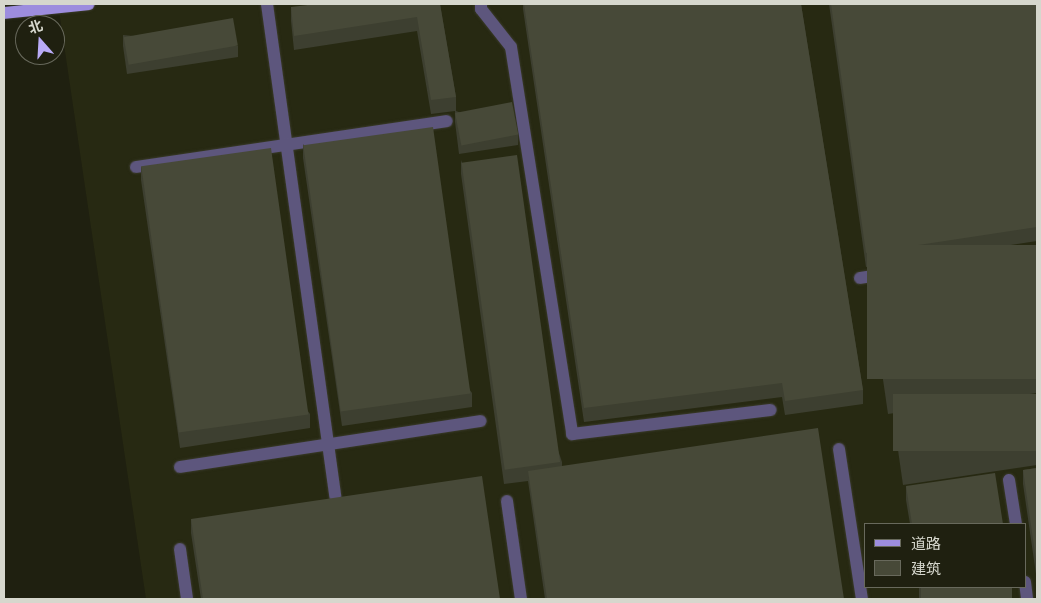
<!DOCTYPE html>
<html>
<head>
<meta charset="utf-8">
<style>
  body { margin:0 }
  #map { position:relative; width:1041px; height:603px; overflow:hidden; background:#1f2010; font-family:Mulish,"Noto Sans SC",sans-serif }
  div>[style] { position:absolute }
  .built>* { inset:0; background:#272912 }
  .roads { filter:drop-shadow(0 0 1px #393a2a) drop-shadow(0 0 1px #393a2a) }
  .minor>* { height:12px; margin:-6px; padding:0 6px; transform-origin:6px; border-radius:6px; background:#5d567d }
  .major>* { height:12px; margin:-6px; padding:0 6px; transform-origin:6px; border-radius:6px; background:#9d8dde }
  .wall>* { inset:0; background:#3d3f30; transform-origin:0 0 }
  .building>* { inset:0; background:#474938; transform-origin:0 0 }
  span { translate:-50% -50%; white-space:nowrap; text-align:center; line-height:1.15; -webkit-text-stroke:4px #1f2010; paint-order:stroke }
  .frame { position:absolute; inset:0; border:5px solid #d6d7cd; pointer-events:none }
  .legend { position:absolute; left:864px; top:523px; width:162px; height:65px; box-sizing:border-box; background:#1f2010; border:1px solid #68695c; margin:0; padding:6px 9px; list-style:none; font-size:15px; color:#d6d7cd }
  .legend li { display:flex; align-items:center; gap:10px; height:25px }
  .legend b { width:25px; border:1px solid #68695c }
  .north { position:absolute; left:15px; top:15px; width:50px; height:50px; box-sizing:border-box; background:#1f2010; border:1px solid #68695c; border-radius:50%; rotate:341deg; font-size:14px; font-weight:700; line-height:20px; text-align:center; color:#d6d7cd }
  .north::after { content:''; display:block; margin:auto; width:18px; height:22px; background:#b9abf7; clip-path:polygon(50% 0,100% 100%,50% 72%,0 100%) }
</style>
</head>
<body>
<div id="map">
  <div class="built">
    <div style="clip-path:polygon(evenodd,58px 4px,1037px 4px,1037px 599px,146px 599px,58px 4px,865px 524px,1025px 524px,1025px 587px,865px 587px,865px 524px)"></div>
  </div>
  <div class="roads">
    <div class="minor">
      <div style="left:267px;top:4px;width:497px;rotate:82.1deg"></div>
      <div style="left:481px;top:4px;width:5px;rotate:90deg"></div>
      <div style="left:481px;top:9px;width:48px;rotate:51.7deg"></div>
      <div style="left:511px;top:47px;width:392px;rotate:81deg"></div>
      <div style="left:572px;top:434px;width:200px;rotate:-6.9deg"></div>
      <div style="left:136px;top:167px;width:314px;rotate:-8.4deg"></div>
      <div style="left:860px;top:278px;width:24px;rotate:-9deg"></div>
      <div style="left:839px;top:449px;width:152px;rotate:81.3deg"></div>
      <div style="left:180px;top:467px;width:304px;rotate:-8.7deg"></div>
      <div style="left:1009px;top:480px;width:45px;rotate:81deg"></div>
      <div style="left:507px;top:501px;width:99px;rotate:81.9deg"></div>
      <div style="left:180px;top:549px;width:50px;rotate:82deg"></div>
      <div style="left:1025px;top:582px;width:17px;rotate:83deg"></div>
    </div>
    <div class="major">
      <div style="left:4px;top:13px;width:85px;rotate:-6deg"></div>
    </div>
  </div>
  <div class="wall">
    <div style="clip-path:polygon(440px 4px,456px 97px,456px 111px,518px 134px,518px 145px,459px 154px,455px 122px,455px 111px,431px 114px,417px 31px,294px 50px,291px 21px,291px 7px)"></div>
    <div style="clip-path:polygon(523px 4px,801px 4px,863px 390px,863px 404px,785px 415px,782px 397px,584px 422px,523px 9px)"></div>
    <div style="clip-path:polygon(829px 4px,1037px 4px,1037px 241px,866px 267px)"></div>
    <div style="clip-path:polygon(123px 35px,238px 46px,238px 57px,127px 74px,123px 46px)"></div>
    <div style="clip-path:polygon(303px 144px,472px 393px,472px 407px,342px 426px,303px 158px)"></div>
    <div style="clip-path:polygon(461px 160px,562px 462px,562px 466px,844px 599px,545px 599px,528px 481px,504px 484px,461px 174px)"></div>
    <div style="clip-path:polygon(141px 166px,310px 414px,310px 428px,180px 448px,141px 180px)"></div>
    <div style="clip-path:polygon(1037px 245px,1037px 393px,888px 414px,869px 283px,869px 269px)"></div>
    <div style="clip-path:polygon(1037px 394px,1037px 465px,903px 485px,895px 429px,895px 415px)"></div>
    <div style="clip-path:polygon(1037px 468px,1037px 581px,1023px 484px,1023px 470px)"></div>
    <div style="clip-path:polygon(906px 486px,1003px 524px,910px 524px,906px 500px)"></div>
    <div style="clip-path:polygon(191px 519px,500px 599px,201px 599px,191px 533px)"></div>
    <div style="left:919px;top:587px;width:93px;height:12px"></div>
  </div>
  <div class="building">
    <div style="clip-path:polygon(316px 4px,440px 4px,456px 97px,431px 100px,417px 17px,294px 36px,291px 7px)"></div>
    <div style="clip-path:polygon(524px 4px,801px 4px,863px 390px,785px 401px,782px 383px,584px 408px)"></div>
    <div style="clip-path:polygon(831px 4px,1037px 4px,1037px 227px,866px 253px)"></div>
    <div style="left:233px;top:18px;width:28px;height:111px;rotate:80deg"></div>
    <div style="left:512px;top:102px;width:33px;height:58px;rotate:79deg"></div>
    <div style="left:433px;top:127px;width:269px;height:131px;rotate:82deg"></div>
    <div style="left:271px;top:148px;width:269px;height:131px;rotate:82deg"></div>
    <div style="left:517px;top:155px;width:310px;height:56px;rotate:82deg"></div>
    <div style="left:1037px;top:245px;width:134px;height:170px;rotate:90deg"></div>
    <div style="left:1037px;top:394px;width:57px;height:144px;rotate:90deg"></div>
    <div style="clip-path:polygon(818px 428px,844px 599px,547px 599px,528px 471px)"></div>
    <div style="clip-path:polygon(1037px 468px,1037px 567px,1023px 470px)"></div>
    <div style="clip-path:polygon(995px 473px,1003px 524px,912px 524px,906px 486px)"></div>
    <div style="clip-path:polygon(482px 476px,500px 599px,203px 599px,191px 519px)"></div>
    <div style="left:921px;top:587px;width:91px;height:12px"></div>
  </div>
  <div class="frame"></div>
  <ul class="legend">
  <li><b style="height:6px;background:#9d8dde"></b>道路</li>
  <li><b style="height:14px;background:#474938"></b>建筑</li>
  </ul>
  <div class="north">北</div>
</div>
</body>
</html>
